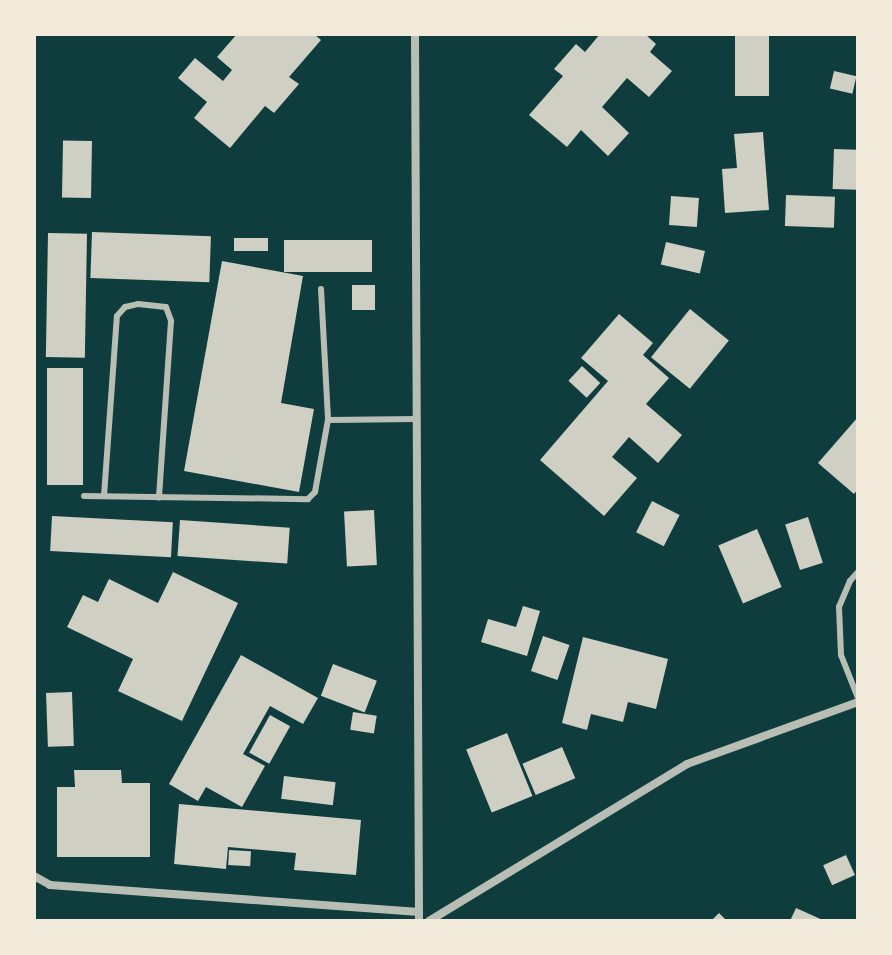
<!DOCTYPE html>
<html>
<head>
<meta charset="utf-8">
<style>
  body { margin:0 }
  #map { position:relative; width:892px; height:955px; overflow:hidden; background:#0f3d3e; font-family:"IBM Plex Serif",serif }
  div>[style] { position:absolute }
  .building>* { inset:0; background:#cfcfc3; transform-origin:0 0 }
  .service>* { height:6px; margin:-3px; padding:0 3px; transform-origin:3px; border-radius:3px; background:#b8beb3 }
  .minor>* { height:8px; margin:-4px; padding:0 4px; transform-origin:4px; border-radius:4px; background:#b8beb3 }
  span { translate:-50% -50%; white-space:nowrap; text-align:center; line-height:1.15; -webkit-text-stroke:7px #f1e9da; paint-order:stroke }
  .frame { position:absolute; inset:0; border:36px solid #f1e9da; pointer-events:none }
</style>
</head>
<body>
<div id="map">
  <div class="building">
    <div style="clip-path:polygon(237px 34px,314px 34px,321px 40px,289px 77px,299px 84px,274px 113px,265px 106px,230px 148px,194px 118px,207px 102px,178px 78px,195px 58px,223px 81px,232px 70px,217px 57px)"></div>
    <div style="clip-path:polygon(600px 34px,645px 34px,656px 44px,650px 52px,672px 71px,649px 97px,627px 78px,602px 107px,629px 133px,608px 156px,581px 130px,567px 147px,529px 115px,563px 76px,554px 69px,576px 44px,585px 52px)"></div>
    <div style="left:735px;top:34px;width:34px;height:62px"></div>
    <div style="left:834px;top:71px;width:23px;height:18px;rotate:13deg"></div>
    <div style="clip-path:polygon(763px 132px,769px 210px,725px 213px,722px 169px,737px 168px,734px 134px)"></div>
    <div style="left:92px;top:141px;width:57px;height:29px;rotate:91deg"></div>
    <div style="left:834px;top:149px;width:24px;height:40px;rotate:2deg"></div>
    <div style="left:786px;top:195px;width:49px;height:31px;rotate:2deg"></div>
    <div style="left:671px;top:196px;width:28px;height:29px;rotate:4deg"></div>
    <div style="left:92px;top:232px;width:119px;height:46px;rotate:2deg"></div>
    <div style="left:48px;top:233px;width:39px;height:124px;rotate:1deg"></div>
    <div style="left:234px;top:238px;width:34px;height:13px"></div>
    <div style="left:284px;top:240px;width:88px;height:32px"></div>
    <div style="left:666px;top:242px;width:40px;height:23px;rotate:13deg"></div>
    <div style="clip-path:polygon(222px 261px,303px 276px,281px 403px,314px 409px,299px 492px,184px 471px)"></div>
    <div style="left:352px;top:285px;width:23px;height:25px"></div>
    <div style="left:690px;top:309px;width:50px;height:62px;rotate:39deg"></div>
    <div style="clip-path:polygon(619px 314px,653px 343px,643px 355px,669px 378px,646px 404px,682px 435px,658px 463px,629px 437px,612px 457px,637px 478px,604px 516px,540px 460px,608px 381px,581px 358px)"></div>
    <div style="left:582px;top:366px;width:25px;height:20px;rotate:43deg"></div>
    <div style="left:47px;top:368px;width:36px;height:117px"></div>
    <div style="clip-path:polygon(858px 417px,858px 489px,854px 494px,818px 463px)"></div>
    <div style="left:652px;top:501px;width:31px;height:35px;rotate:27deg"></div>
    <div style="left:374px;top:510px;width:55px;height:30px;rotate:87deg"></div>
    <div style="left:52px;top:516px;width:121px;height:35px;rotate:3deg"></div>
    <div style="left:808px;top:517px;width:48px;height:24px;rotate:72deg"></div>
    <div style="left:180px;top:520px;width:110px;height:36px;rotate:4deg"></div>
    <div style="left:757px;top:529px;width:63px;height:42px;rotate:67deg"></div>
    <div style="clip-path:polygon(173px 572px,238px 603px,182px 721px,118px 691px,133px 659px,67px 627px,83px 595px,98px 602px,109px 579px,158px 603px)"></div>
    <div style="clip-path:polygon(523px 606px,540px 611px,527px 656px,481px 642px,488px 619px,516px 627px)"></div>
    <div style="left:543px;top:636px;width:28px;height:37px;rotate:19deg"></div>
    <div style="clip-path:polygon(583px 637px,668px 659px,656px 709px,628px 702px,623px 722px,591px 714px,587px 730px,562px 723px)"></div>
    <div style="clip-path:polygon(241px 655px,318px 698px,303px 724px,270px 706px,243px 754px,265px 766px,242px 807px,206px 787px,198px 801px,169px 784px)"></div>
    <div style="left:333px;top:664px;width:47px;height:34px;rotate:21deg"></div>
    <div style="left:72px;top:692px;width:54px;height:26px;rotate:88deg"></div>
    <div style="left:353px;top:712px;width:24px;height:18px;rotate:9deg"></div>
    <div style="left:270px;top:715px;width:23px;height:43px;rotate:29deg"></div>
    <div style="left:507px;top:733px;width:68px;height:44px;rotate:68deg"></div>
    <div style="left:562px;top:747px;width:34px;height:43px;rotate:67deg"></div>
    <div style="clip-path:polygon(74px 770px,121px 770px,122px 783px,150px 783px,150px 857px,57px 857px,57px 787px,75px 787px)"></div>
    <div style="left:284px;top:776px;width:52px;height:23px;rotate:7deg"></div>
    <div style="clip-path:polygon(179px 804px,361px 820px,356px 875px,294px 870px,296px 853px,228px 847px,226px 869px,174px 864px)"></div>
    <div style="left:229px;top:850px;width:22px;height:15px;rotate:3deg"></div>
    <div style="left:846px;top:855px;width:22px;height:25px;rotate:66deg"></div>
    <div style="clip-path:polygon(796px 908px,825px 921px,790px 921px)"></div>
    <div style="clip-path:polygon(719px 913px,727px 921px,711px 921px)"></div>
  </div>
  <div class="service">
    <div style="left:321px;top:289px;width:131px;rotate:86.9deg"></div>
    <div style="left:328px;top:420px;width:89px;rotate:-0.6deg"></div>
    <div style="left:84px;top:496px;width:224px;rotate:0.8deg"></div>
    <div style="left:308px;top:499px;width:10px;rotate:-45deg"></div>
    <div style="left:315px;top:492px;width:73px;rotate:-79.8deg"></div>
    <div style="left:104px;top:496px;width:180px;rotate:-85.9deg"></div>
    <div style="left:117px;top:316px;width:12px;rotate:-48deg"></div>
    <div style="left:125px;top:307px;width:13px;rotate:-13deg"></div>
    <div style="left:138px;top:304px;width:28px;rotate:6deg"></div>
    <div style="left:166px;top:307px;width:15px;rotate:70deg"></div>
    <div style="left:171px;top:321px;width:177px;rotate:93.9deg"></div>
    <div style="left:858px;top:572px;width:12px;rotate:132deg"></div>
    <div style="left:850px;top:581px;width:28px;rotate:113deg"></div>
    <div style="left:839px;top:607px;width:48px;rotate:87.6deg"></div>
    <div style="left:841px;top:655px;width:46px;rotate:68.4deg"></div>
  </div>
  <div class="minor">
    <div style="left:415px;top:34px;width:887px;rotate:89.74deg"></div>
    <div style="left:34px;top:876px;width:18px;rotate:29deg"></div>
    <div style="left:50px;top:885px;width:370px;rotate:4.2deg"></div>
    <div style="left:429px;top:921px;width:302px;rotate:-31.3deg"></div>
    <div style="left:687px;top:764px;width:182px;rotate:-19.9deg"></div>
  </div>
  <div class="frame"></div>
</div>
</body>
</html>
